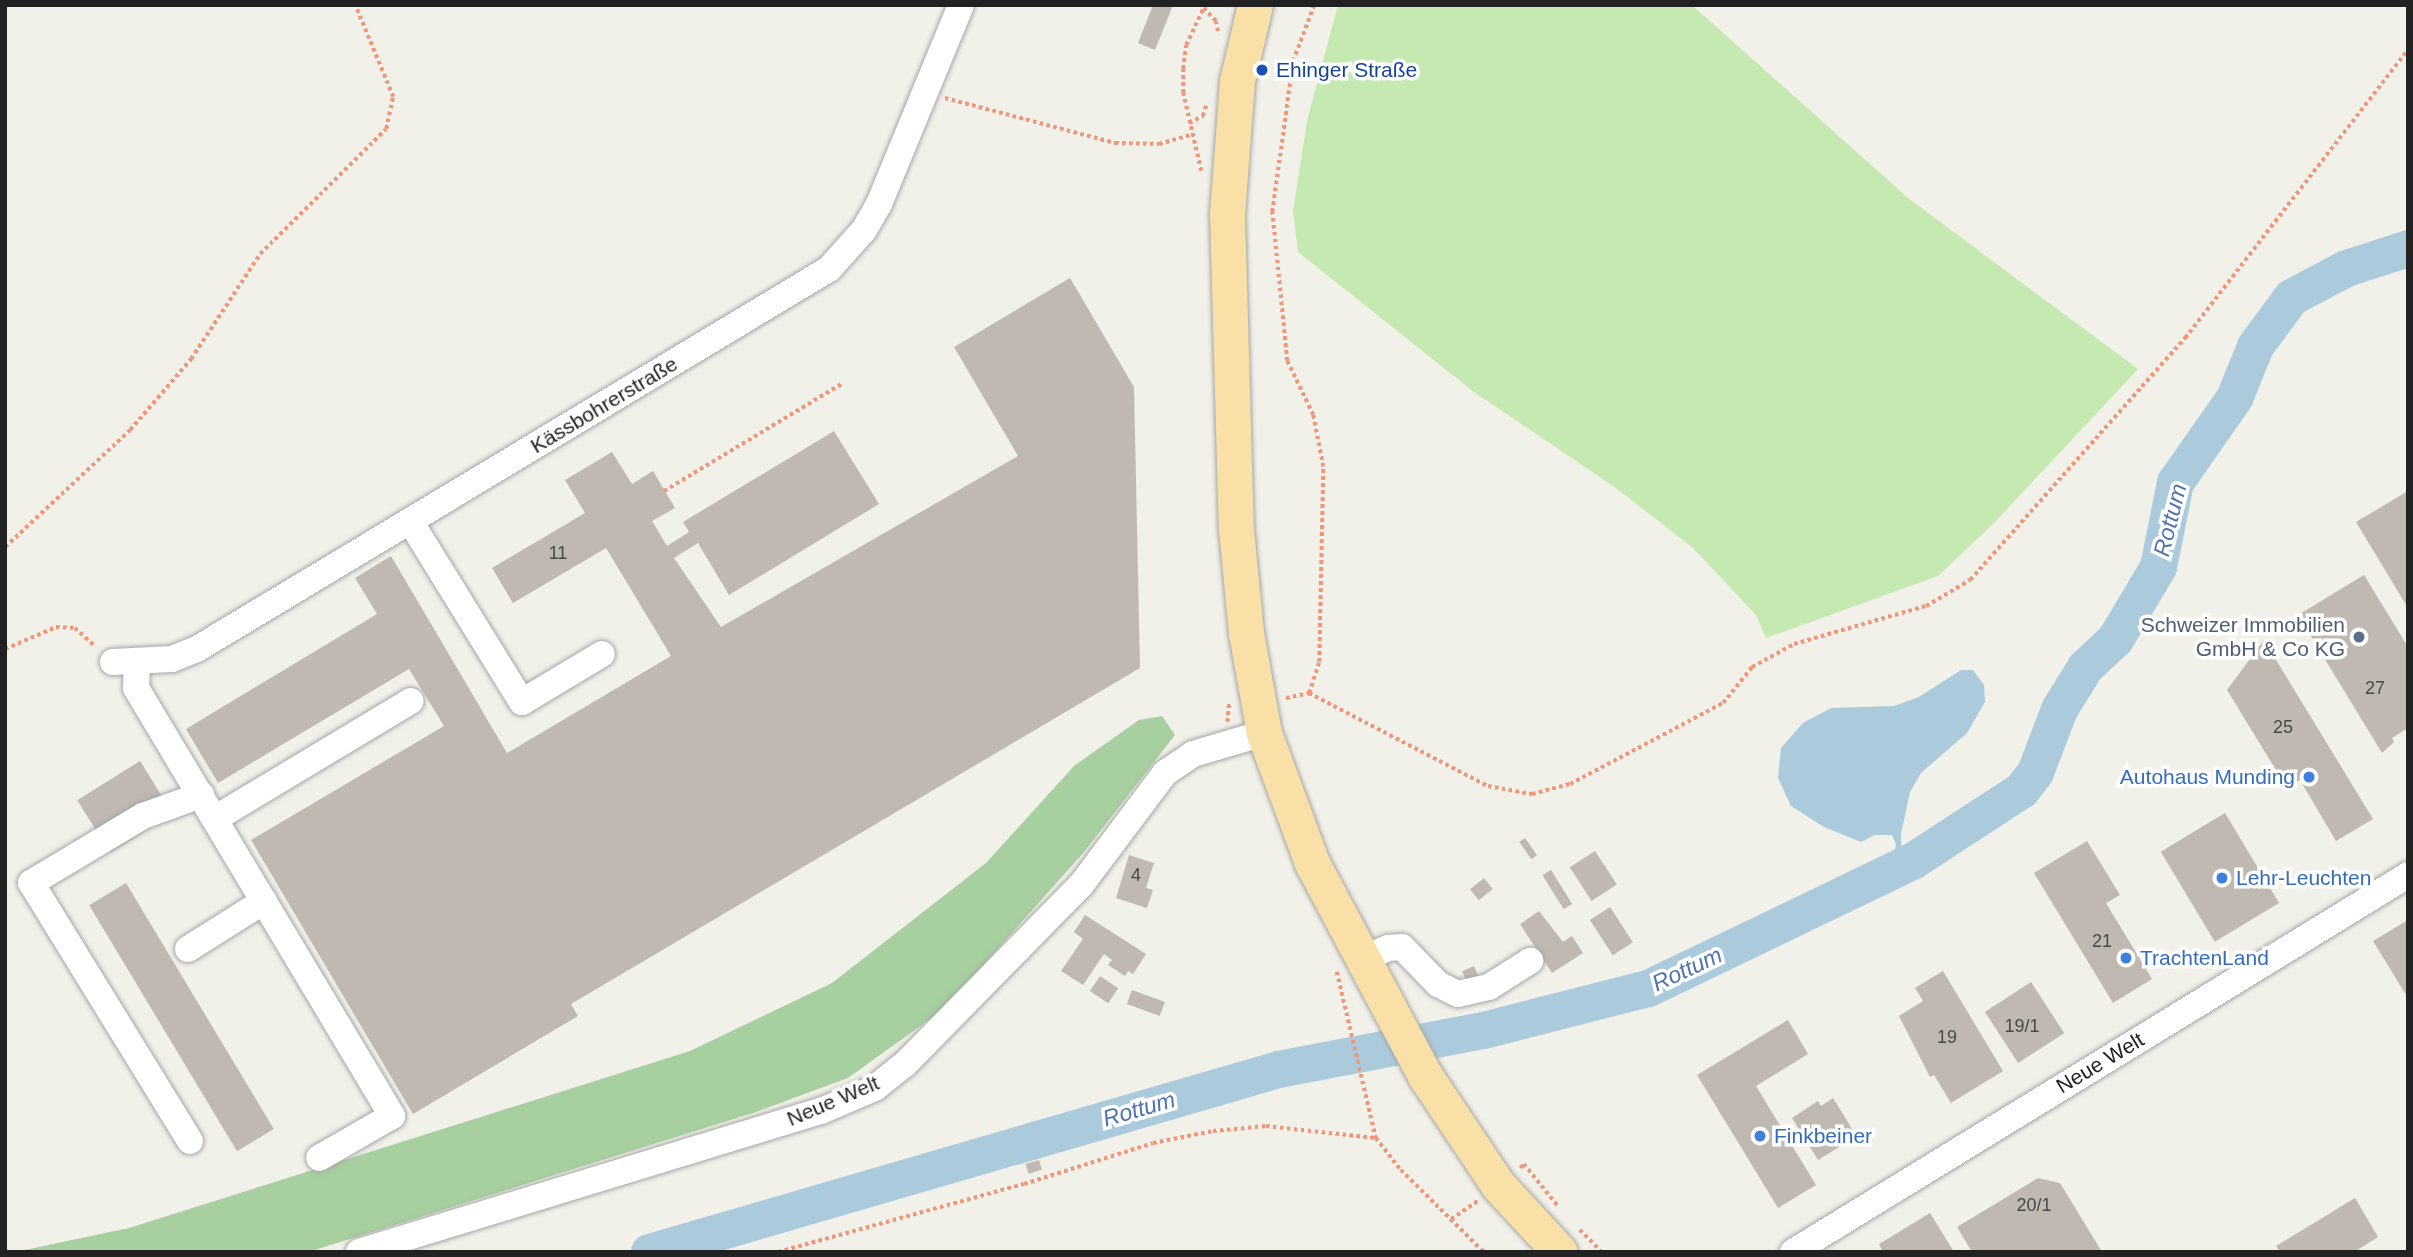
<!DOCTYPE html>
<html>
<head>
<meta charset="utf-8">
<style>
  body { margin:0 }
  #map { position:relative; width:2413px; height:1257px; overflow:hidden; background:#f1f0e9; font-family:Helvetica,sans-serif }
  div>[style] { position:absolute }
  .grass>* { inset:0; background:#c5e9b1 }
  .forest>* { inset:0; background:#a7cf9f }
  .water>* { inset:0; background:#abcbdd }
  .river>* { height:37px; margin:-18.5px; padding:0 18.5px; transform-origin:18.5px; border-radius:18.5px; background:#abcbdd }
  .building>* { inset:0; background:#bfb9b2; transform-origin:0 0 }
  .path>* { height:3.5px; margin-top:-1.75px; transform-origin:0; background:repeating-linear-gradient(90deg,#f59376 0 3.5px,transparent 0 7px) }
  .roads { filter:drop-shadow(0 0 2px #a6a6a6) drop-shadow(0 0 2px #a6a6a6) }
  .minor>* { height:26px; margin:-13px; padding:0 13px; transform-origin:13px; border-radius:13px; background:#fff }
  .major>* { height:35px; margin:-17.5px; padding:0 17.5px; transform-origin:17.5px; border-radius:17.5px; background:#f9e0a6 }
  .dots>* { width:19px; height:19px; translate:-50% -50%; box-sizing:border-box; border:4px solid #fff; border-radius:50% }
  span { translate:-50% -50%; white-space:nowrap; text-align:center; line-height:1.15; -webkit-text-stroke:7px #fff; paint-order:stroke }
  .number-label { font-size:18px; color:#494846 }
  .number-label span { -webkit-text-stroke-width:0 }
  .transit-label { font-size:21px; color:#164399 }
  .left { translate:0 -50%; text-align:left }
  .street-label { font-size:21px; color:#222 }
  .service-label { font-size:21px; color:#4e5e75 }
  .right { translate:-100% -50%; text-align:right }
  .shop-label { font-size:21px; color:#366cbe }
  .water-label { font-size:23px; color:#5073af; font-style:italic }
  .frame { position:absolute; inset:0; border:7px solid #222; pointer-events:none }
</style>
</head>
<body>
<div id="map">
  <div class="grass">
    <div style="clip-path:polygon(1338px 5px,1692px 5px,1908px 198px,2138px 369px,1993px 524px,1938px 576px,1766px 638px,1756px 615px,1693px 548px,1616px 488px,1474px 392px,1298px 252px,1293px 211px,1307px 121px)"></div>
  </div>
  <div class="forest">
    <div style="clip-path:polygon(1162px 716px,1175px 735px,1084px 852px,944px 1009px,848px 1078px,756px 1112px,308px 1252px,15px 1252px,129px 1228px,690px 1051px,832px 983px,986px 863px,1074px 766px,1139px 720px)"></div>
  </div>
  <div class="water">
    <div style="clip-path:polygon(1961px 670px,1973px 670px,1984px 685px,1985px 702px,1967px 733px,1921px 773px,1910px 792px,1901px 834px,1902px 866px,1891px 871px,1896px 844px,1892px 835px,1875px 835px,1861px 842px,1824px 827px,1791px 806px,1778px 778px,1781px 748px,1803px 723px,1831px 708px,1894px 706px,1919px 697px)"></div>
  </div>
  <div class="river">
    <div style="left:649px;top:1252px;width:655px;rotate:-16.22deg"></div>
    <div style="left:1278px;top:1069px;width:209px;rotate:-10.8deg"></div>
    <div style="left:1483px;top:1030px;width:170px;rotate:-14.3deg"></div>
    <div style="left:1648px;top:988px;width:293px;rotate:-25.7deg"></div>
    <div style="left:1912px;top:861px;width:130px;rotate:-33.1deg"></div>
    <div style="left:2021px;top:790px;width:23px;rotate:-52deg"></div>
    <div style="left:2035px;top:772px;width:67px;rotate:-69.1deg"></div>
    <div style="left:2059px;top:709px;width:49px;rotate:-58.2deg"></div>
    <div style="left:2085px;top:667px;width:41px;rotate:-43deg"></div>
    <div style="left:2115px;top:639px;width:84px;rotate:-59.2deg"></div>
    <div style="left:2158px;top:567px;width:87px;rotate:-78.7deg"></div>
    <div style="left:2175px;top:482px;width:103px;rotate:-54.9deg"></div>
    <div style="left:2234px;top:398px;width:56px;rotate:-68deg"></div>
    <div style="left:2255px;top:346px;width:61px;rotate:-53.7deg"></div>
    <div style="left:2291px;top:297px;width:62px;rotate:-27.8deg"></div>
    <div style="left:2346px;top:268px;width:65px;rotate:-17.9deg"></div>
  </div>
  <div class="building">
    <div style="clip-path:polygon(1153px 5px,1173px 5px,1155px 50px,1138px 43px)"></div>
    <div style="clip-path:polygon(1070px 278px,1134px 387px,1140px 668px,571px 1004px,578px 1016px,413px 1114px,251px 840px,444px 726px,409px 669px,218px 783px,186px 729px,377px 614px,355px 578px,391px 556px,507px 753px,671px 656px,606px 548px,513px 603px,492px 568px,585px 513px,565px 480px,612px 452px,632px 484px,653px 471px,675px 508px,652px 521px,667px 546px,689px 532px,683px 522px,834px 431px,879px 504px,729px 595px,698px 543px,674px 558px,721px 627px,1018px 456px,954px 347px)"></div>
    <div style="clip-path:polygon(2408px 491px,2408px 608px,2356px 522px)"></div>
    <div style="clip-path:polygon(2364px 575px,2408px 647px,2408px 728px,2392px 738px,2394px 742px,2382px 753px,2298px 615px)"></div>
    <div style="clip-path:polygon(2264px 640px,2373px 819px,2336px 841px,2300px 780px,2287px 788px,2227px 690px)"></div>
    <div style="left:140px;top:761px;width:62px;height:74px;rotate:58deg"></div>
    <div style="left:2225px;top:813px;width:105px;height:75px;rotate:59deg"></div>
    <div style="left:1525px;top:838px;width:21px;height:7px;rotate:55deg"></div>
    <div style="clip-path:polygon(2087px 841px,2120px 895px,2106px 903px,2152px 979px,2113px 1003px,2034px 873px)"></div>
    <div style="left:1595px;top:851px;width:40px;height:30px;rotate:57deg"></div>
    <div style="clip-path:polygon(1129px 855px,1154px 863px,1146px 888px,1153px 890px,1147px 908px,1116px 898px)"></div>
    <div style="left:1551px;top:870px;width:40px;height:10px;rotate:58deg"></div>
    <div style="left:1484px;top:878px;width:14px;height:18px;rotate:51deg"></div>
    <div style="left:126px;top:883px;width:287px;height:43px;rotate:59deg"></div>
    <div style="left:1610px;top:907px;width:42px;height:24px;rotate:57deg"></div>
    <div style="clip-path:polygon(1539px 911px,1563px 942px,1572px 936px,1583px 953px,1552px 973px,1520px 924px)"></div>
    <div style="clip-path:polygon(1085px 915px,1146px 954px,1133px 974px,1128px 971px,1125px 976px,1108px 965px,1112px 960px,1104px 954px,1083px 985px,1061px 971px,1083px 939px,1074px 932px)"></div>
    <div style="clip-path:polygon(2408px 920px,2408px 998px,2373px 941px)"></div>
    <div style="left:1474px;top:966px;width:10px;height:13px;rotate:66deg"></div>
    <div style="clip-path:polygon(1943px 971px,2003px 1071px,1951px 1103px,1934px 1075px,1930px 1077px,1899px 1016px,1923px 1001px,1915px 988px)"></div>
    <div style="left:1100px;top:976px;width:22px;height:18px;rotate:34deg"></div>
    <div style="left:2031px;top:982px;width:61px;height:55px;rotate:57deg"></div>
    <div style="left:1132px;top:990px;width:35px;height:15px;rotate:20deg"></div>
    <div style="clip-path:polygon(1788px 1020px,1808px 1054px,1756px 1086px,1816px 1185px,1778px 1208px,1697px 1075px)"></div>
    <div style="clip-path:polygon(1833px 1098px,1854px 1132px,1841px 1139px,1844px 1144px,1818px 1160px,1792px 1118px,1818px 1101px,1821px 1106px)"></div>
    <div style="left:1039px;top:1160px;width:10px;height:14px;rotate:73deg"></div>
    <div style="clip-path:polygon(2038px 1178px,2060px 1183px,2102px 1252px,1972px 1252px,1957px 1227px)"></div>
    <div style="clip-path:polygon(2355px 1198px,2378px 1237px,2354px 1252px,2280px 1252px,2276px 1246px)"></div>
    <div style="clip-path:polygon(1930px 1213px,1954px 1252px,1883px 1252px,1879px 1244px)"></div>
  </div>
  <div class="path">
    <div style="left:1204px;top:8px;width:18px;rotate:47deg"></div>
    <div style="left:1216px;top:21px;width:14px;rotate:78deg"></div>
    <div style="left:945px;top:98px;width:176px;rotate:14.8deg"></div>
    <div style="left:1115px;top:143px;width:44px;rotate:1.3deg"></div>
    <div style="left:1159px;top:144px;width:33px;rotate:-16deg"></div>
    <div style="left:1189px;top:123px;width:16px;rotate:-27deg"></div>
    <div style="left:1203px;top:116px;width:11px;rotate:-75deg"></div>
    <div style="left:1201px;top:171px;width:80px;rotate:-103deg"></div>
    <div style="left:1183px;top:93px;width:24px;rotate:-90deg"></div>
    <div style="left:1183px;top:69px;width:24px;rotate:-83deg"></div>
    <div style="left:1186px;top:45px;width:44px;rotate:-64.6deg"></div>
    <div style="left:664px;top:491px;width:209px;rotate:-31.1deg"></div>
    <div style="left:5px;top:547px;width:171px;rotate:-43.1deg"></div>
    <div style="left:130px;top:430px;width:94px;rotate:-49.3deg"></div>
    <div style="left:191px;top:359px;width:126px;rotate:-56.7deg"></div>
    <div style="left:260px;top:254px;width:177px;rotate:-44.8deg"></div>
    <div style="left:386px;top:129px;width:33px;rotate:-78deg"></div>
    <div style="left:393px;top:97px;width:100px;rotate:-112.4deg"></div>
    <div style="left:5px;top:649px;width:56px;rotate:-23.3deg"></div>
    <div style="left:56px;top:627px;width:19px;rotate:3deg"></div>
    <div style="left:75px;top:628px;width:28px;rotate:42deg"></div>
    <div style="left:1309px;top:693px;width:202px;rotate:27.5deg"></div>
    <div style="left:1488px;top:786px;width:45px;rotate:10.3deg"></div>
    <div style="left:1532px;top:794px;width:39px;rotate:-15deg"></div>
    <div style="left:1570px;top:784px;width:173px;rotate:-27.9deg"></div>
    <div style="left:1723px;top:703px;width:46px;rotate:-51.1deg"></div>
    <div style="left:1752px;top:667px;width:48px;rotate:-28.7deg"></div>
    <div style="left:1794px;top:644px;width:137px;rotate:-16.1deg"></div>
    <div style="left:1926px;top:606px;width:51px;rotate:-30.6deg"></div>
    <div style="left:1970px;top:580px;width:324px;rotate:-48.4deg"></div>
    <div style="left:2185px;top:338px;width:365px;rotate:-52.3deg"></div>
    <div style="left:1286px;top:698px;width:24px;rotate:-12deg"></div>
    <div style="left:1309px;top:693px;width:33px;rotate:-72deg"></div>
    <div style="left:1319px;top:662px;width:195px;rotate:-88.8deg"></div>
    <div style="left:1323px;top:467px;width:53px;rotate:-100.9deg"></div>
    <div style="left:1313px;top:415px;width:60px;rotate:-115.7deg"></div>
    <div style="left:1287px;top:361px;width:150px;rotate:-95.7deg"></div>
    <div style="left:1272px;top:212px;width:152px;rotate:-82.1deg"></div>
    <div style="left:1293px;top:61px;width:60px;rotate:-69.4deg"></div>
    <div style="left:1227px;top:722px;width:20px;rotate:-84deg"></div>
    <div style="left:1337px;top:972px;width:171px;rotate:76.8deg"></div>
    <div style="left:1376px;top:1138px;width:41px;rotate:52deg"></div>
    <div style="left:1401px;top:1170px;width:117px;rotate:44.7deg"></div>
    <div style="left:1520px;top:1168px;width:6px;rotate:-45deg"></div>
    <div style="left:1524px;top:1164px;width:54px;rotate:51deg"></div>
    <div style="left:1451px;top:1219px;width:32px;rotate:-34deg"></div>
    <div style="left:1580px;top:1230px;width:31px;rotate:45deg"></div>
    <div style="left:778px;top:1252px;width:255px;rotate:-15.5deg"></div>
    <div style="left:1024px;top:1184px;width:135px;rotate:-17.6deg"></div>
    <div style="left:1153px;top:1143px;width:61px;rotate:-11.3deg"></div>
    <div style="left:1213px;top:1131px;width:53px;rotate:-5.4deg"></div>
    <div style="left:1266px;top:1126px;width:111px;rotate:6.2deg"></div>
  </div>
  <div class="roads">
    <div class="minor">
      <div style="left:410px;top:521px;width:213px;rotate:58.3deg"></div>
      <div style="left:522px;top:702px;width:93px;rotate:-31deg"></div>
      <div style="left:137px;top:661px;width:27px;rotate:92deg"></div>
      <div style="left:136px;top:688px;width:499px;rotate:59.1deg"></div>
      <div style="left:392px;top:1116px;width:84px;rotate:150.1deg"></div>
      <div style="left:113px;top:662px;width:59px;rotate:-2.9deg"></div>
      <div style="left:172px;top:659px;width:27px;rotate:-22deg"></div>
      <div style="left:197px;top:649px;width:737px;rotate:-31.02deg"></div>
      <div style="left:829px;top:269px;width:52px;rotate:-48.1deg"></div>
      <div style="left:864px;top:230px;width:30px;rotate:-60deg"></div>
      <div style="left:879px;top:204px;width:215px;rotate:-67.6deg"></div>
      <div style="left:216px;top:818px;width:227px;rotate:-31deg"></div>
      <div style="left:188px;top:949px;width:90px;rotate:-32.3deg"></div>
      <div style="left:1361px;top:960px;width:30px;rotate:-24deg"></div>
      <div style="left:1388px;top:948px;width:14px;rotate:-4deg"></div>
      <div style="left:1402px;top:947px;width:52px;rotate:45.8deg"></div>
      <div style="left:1438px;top:984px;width:22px;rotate:27deg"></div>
      <div style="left:1458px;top:994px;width:32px;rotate:-13deg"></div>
      <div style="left:1489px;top:987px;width:49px;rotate:-32.4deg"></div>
      <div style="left:190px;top:1141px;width:303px;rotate:-121.6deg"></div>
      <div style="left:31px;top:883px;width:131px;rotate:-30.9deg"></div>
      <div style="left:143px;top:816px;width:62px;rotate:-19.9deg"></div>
      <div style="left:359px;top:1252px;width:483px;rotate:-17deg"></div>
      <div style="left:821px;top:1111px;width:59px;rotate:-23.1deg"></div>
      <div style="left:875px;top:1088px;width:38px;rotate:-39deg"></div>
      <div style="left:905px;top:1064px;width:251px;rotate:-45.5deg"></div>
      <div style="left:1081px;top:885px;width:140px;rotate:-53.1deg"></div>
      <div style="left:1165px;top:773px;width:34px;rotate:-34deg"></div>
      <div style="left:1193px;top:754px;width:74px;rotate:-16.5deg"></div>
      <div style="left:1793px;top:1252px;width:721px;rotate:-31.51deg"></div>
    </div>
    <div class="major">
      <div style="left:1255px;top:5px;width:78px;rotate:103.3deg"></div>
      <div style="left:1237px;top:81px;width:132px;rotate:94.3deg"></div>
      <div style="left:1227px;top:213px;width:316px;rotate:88.4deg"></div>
      <div style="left:1236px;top:529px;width:104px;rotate:84.5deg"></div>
      <div style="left:1246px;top:633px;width:102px;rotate:79.8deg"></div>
      <div style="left:1264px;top:733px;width:139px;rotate:69.7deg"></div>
      <div style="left:1312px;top:863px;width:242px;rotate:62deg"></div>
      <div style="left:1426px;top:1077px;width:130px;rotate:56.3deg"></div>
      <div style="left:1498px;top:1185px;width:91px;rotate:47.2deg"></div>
    </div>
  </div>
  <div class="dots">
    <div style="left:1262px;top:70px;background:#1a4fb4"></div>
    <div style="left:2359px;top:637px;background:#5c6f8a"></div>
    <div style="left:2309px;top:777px;background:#3f7fe0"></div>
    <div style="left:2222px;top:878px;background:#3f7fe0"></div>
    <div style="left:2126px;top:958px;background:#3f7fe0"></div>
    <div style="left:1760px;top:1136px;background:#3f7fe0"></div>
  </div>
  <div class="number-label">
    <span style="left:558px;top:553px">11</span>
    <span style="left:2375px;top:688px">27</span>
    <span style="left:2283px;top:727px">25</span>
    <span style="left:1136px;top:875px">4</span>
    <span style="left:2102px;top:941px">21</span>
    <span style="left:2022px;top:1026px">19/1</span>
    <span style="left:1947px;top:1037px">19</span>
    <span style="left:2034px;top:1205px">20/1</span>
  </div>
  <div class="transit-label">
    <span class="left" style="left:1276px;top:70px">Ehinger Straße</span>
  </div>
  <div class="street-label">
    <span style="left:604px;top:405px;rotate:-31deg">Kässbohrerstraße</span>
    <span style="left:2100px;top:1063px;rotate:-31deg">Neue Welt</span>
    <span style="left:833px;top:1101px;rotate:-23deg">Neue Welt</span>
  </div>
  <div class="service-label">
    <span class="right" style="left:2345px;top:637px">Schweizer Immobilien<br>GmbH &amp; Co KG</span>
  </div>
  <div class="shop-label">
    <span class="right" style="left:2295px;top:777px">Autohaus Munding</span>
    <span class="left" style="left:2236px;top:878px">Lehr-Leuchten</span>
    <span class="left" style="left:2140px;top:958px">TrachtenLand</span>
    <span class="left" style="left:1774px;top:1136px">Finkbeiner</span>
  </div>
  <div class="water-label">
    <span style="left:2170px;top:520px;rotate:-76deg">Rottum</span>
    <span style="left:1687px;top:969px;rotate:-25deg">Rottum</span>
    <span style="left:1139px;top:1109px;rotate:-16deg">Rottum</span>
  </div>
  <div class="frame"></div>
</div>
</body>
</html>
